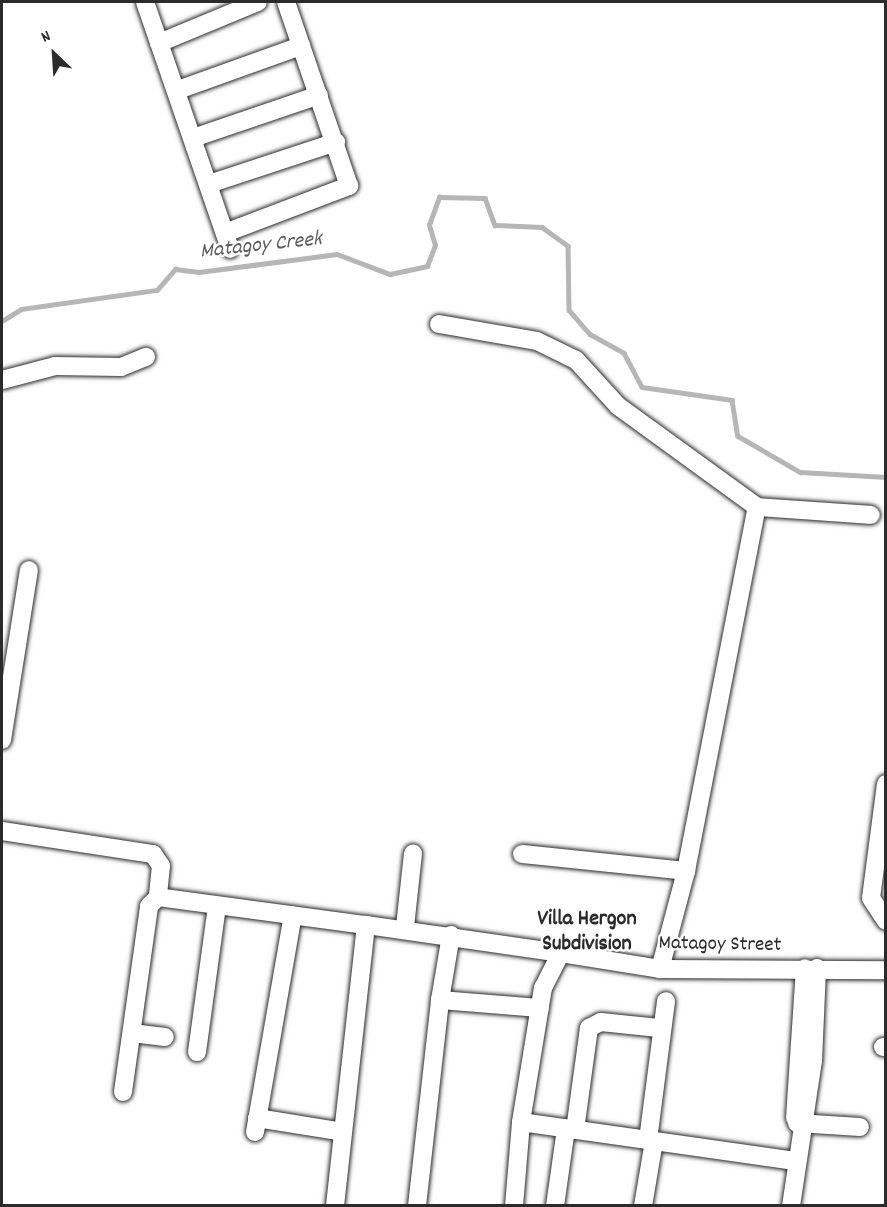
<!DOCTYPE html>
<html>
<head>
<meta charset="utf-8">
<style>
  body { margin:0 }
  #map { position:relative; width:887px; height:1207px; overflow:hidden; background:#fff; font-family:Dekko,sans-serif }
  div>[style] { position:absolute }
  .stream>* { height:4.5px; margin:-2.25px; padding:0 2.25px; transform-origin:2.25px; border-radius:2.25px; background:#b6b6b6 }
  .roads { filter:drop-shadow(0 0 2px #2b2b2b) drop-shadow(0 0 2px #2b2b2b) }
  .minor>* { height:18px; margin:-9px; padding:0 9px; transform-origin:9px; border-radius:9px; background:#fff }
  span { translate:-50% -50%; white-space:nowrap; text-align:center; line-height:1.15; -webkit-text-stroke:4.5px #fff; paint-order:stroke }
  .street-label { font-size:21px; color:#2b2b2b }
  .water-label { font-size:22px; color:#5c5c5c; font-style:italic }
  .neighbourhood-label { font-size:22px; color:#2b2b2b; font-weight:700 }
  .frame { position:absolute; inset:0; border:3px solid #2b2b2b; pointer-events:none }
  .north { position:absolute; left:24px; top:24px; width:60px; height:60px; -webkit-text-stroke:4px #fff; paint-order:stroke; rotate:335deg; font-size:16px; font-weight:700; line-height:24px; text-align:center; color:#2b2b2b }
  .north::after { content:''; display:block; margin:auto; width:21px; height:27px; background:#2b2b2b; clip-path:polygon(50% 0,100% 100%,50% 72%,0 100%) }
</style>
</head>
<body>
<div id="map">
  <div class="stream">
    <div style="left:2px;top:321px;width:22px;rotate:-32deg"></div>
    <div style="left:21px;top:309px;width:137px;rotate:-8deg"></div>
    <div style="left:157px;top:290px;width:28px;rotate:-49deg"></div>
    <div style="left:175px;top:269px;width:24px;rotate:7deg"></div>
    <div style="left:199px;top:272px;width:139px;rotate:-7.4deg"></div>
    <div style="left:337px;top:254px;width:57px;rotate:20.7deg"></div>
    <div style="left:390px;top:274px;width:38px;rotate:-12deg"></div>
    <div style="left:427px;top:266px;width:22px;rotate:-69deg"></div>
    <div style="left:435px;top:245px;width:21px;rotate:-107deg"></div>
    <div style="left:429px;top:225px;width:30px;rotate:-70deg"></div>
    <div style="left:439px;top:197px;width:46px;rotate:1.2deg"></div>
    <div style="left:485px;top:198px;width:29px;rotate:70deg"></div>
    <div style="left:495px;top:225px;width:47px;rotate:2.4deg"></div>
    <div style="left:542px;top:227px;width:32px;rotate:36deg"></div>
    <div style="left:568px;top:246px;width:64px;rotate:89.1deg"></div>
    <div style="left:569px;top:310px;width:32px;rotate:49deg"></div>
    <div style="left:590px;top:334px;width:39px;rotate:29deg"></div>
    <div style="left:624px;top:353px;width:38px;rotate:62deg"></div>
    <div style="left:642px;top:387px;width:91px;rotate:8.2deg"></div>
    <div style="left:732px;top:400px;width:36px;rotate:81deg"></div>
    <div style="left:738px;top:436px;width:72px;rotate:30.1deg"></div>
    <div style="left:800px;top:472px;width:86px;rotate:3.3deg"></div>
  </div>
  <div class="roads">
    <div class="minor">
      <div style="left:145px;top:2px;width:261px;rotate:71deg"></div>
      <div style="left:159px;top:43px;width:107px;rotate:-22.5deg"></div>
      <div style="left:178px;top:90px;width:131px;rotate:-19.7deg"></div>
      <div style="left:193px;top:138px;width:133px;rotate:-18.8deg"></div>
      <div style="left:209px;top:184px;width:134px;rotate:-18.3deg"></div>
      <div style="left:225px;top:233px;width:133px;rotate:-20.8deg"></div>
      <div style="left:349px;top:186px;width:194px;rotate:-108.9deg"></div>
      <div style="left:439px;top:324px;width:99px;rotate:9.8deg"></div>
      <div style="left:537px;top:341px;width:43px;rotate:26deg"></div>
      <div style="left:576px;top:360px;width:62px;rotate:47.6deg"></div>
      <div style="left:618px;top:406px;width:172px;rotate:36deg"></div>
      <div style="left:757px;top:507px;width:114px;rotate:4deg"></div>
      <div style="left:2px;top:380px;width:55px;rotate:-14.8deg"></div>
      <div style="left:55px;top:366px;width:66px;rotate:0.9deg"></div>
      <div style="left:121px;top:367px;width:27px;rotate:-22deg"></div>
      <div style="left:2px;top:740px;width:172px;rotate:-81deg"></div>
      <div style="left:886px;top:784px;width:115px;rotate:97.5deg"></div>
      <div style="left:871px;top:898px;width:27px;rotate:57deg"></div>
      <div style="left:2px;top:831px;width:153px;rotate:8.7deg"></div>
      <div style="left:153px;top:854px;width:14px;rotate:56deg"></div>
      <div style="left:161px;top:866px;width:31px;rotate:96deg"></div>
      <div style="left:158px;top:897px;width:210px;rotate:7.7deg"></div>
      <div style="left:366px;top:925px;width:283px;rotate:96.3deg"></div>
      <div style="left:522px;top:854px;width:165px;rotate:5.9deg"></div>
      <div style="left:366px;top:925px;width:197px;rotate:8.2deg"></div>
      <div style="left:405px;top:927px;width:74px;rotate:-83.8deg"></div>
      <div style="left:660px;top:969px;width:101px;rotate:-75.1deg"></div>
      <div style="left:686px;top:871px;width:371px;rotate:-79deg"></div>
      <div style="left:440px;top:1000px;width:66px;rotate:-80.4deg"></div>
      <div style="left:132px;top:1033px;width:33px;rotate:7deg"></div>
      <div style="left:883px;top:1047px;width:3px"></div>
      <div style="left:197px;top:1052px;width:147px;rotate:-82.2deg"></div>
      <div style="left:123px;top:1092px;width:188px;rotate:-82deg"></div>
      <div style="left:149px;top:906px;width:13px;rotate:-45deg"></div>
      <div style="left:257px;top:1118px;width:87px;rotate:9.2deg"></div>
      <div style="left:795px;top:1118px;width:150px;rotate:-86.2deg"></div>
      <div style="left:521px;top:1122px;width:277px;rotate:8.1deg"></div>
      <div style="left:797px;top:1123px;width:63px;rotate:3.6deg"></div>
      <div style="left:575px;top:1130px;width:103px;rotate:-82.2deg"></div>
      <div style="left:589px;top:1028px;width:13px;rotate:-27deg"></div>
      <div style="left:601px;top:1022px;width:58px;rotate:5.9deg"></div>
      <div style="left:255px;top:1132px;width:220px;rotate:-80.1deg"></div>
      <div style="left:648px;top:1140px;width:140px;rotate:-82.6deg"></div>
      <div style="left:417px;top:1206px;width:207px;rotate:-83.6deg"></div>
      <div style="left:440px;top:1000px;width:100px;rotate:4.6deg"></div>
      <div style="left:514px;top:1206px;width:84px;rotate:-85.2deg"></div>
      <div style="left:521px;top:1122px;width:136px;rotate:-80.7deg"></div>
      <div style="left:543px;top:988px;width:39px;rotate:-63deg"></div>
      <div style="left:561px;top:953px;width:100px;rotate:9.2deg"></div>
      <div style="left:660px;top:969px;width:226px;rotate:0.3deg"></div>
      <div style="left:555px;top:1206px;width:78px;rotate:-81.9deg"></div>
      <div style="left:643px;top:1206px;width:66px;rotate:-80.4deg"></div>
      <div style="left:791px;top:1206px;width:147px;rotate:-81.4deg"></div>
      <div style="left:813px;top:1061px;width:93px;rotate:-87.5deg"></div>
    </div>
  </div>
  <div class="street-label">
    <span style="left:720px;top:945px;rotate:1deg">Matagoy Street</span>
  </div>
  <div class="water-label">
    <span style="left:261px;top:246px;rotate:-6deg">Matagoy Creek</span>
  </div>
  <div class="neighbourhood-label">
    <span style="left:587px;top:932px">Villa Hergon<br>Subdivision</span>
  </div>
  <div class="frame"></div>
  <div class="north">N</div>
</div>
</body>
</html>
